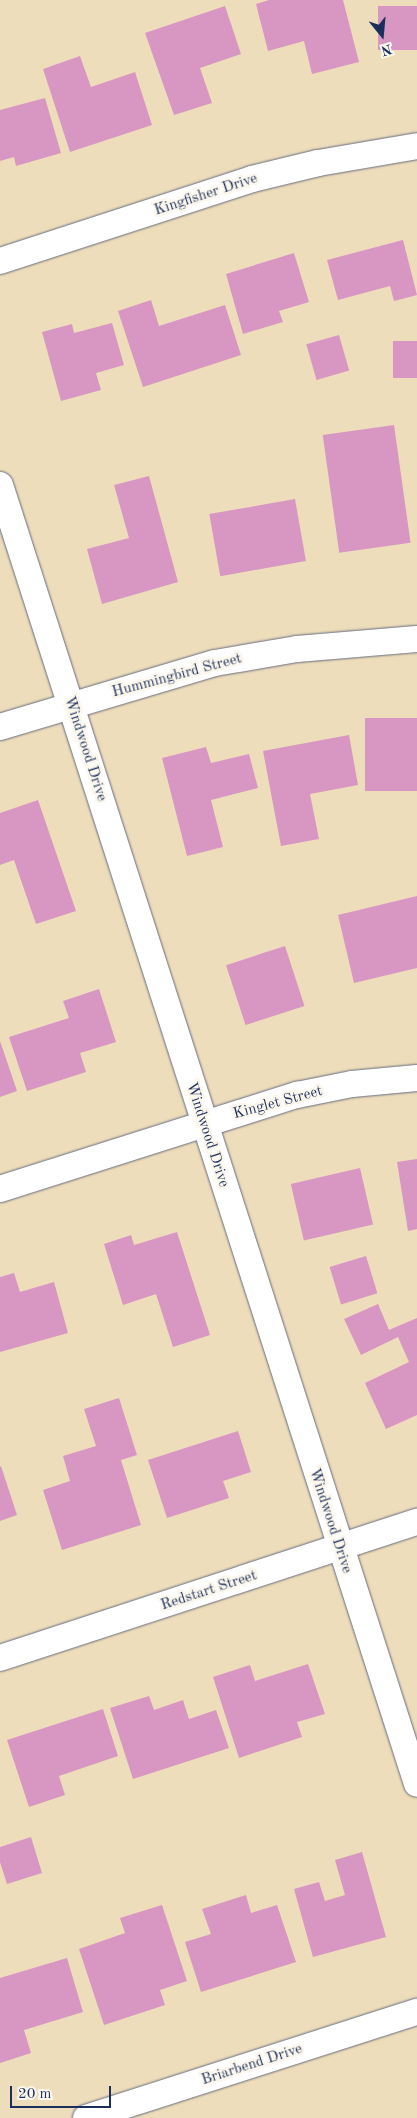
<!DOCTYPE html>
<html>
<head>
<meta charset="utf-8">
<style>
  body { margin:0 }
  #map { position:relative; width:417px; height:2118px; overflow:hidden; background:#edb; font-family:"Old Standard TT",serif }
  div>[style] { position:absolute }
  .building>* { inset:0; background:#d896c2; transform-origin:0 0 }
  .roads { filter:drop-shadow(0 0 1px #656c7f) drop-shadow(0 0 1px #656c7f) }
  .street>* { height:26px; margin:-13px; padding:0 13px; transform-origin:13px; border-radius:13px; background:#fff }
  span { translate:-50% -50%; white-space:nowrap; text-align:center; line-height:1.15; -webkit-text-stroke:5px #fbf7ec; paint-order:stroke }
  .street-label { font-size:15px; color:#1b2f5e }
  .north { position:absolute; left:357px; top:10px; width:50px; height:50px; -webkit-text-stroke:4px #fbf7ec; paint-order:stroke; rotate:163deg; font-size:14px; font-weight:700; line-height:20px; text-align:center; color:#1b2f5e }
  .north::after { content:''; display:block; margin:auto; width:18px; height:22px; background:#1b2f5e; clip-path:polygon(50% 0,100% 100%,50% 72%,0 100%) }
  .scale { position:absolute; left:10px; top:2086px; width:101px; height:22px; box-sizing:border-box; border:2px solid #1b2f5e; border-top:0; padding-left:6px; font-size:15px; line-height:18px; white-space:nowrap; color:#1b2f5e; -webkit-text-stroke:4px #fbf7ec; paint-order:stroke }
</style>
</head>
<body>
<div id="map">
  <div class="building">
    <div style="clip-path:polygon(269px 0,343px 0,359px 62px,312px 74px,304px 41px,268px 51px,256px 4px)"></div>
    <div style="clip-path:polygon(225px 6px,241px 54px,200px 68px,212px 103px,174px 115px,145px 33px)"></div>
    <div style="left:417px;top:6px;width:44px;height:39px;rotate:90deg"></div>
    <div style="clip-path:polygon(80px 56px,91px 87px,135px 72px,152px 125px,70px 152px,43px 69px)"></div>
    <div style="clip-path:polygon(45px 98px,61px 153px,16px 166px,14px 157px,0 161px,0 110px)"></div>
    <div style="clip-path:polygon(403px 240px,417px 295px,394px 301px,390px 286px,338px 300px,327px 260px)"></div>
    <div style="clip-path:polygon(294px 253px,309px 302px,279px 311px,283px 322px,243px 334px,226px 274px)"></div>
    <div style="clip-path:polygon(151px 300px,159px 326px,225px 305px,241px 355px,143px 387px,118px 311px)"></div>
    <div style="clip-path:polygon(112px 323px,124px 365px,96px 373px,101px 390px,61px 401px,42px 332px,72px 324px,74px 333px)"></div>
    <div style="left:339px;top:335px;width:37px;height:34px;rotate:74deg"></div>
    <div style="left:393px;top:341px;width:24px;height:37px"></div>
    <div style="left:394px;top:425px;width:119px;height:72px;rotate:82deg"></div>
    <div style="clip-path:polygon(149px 476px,178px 582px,102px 604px,87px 549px,129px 538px,114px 485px)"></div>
    <div style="left:295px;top:499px;width:63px;height:87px;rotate:80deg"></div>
    <div style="left:417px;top:718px;width:73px;height:52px;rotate:90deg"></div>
    <div style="clip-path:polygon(349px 735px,358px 785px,310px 794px,319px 839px,281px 846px,263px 751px)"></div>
    <div style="clip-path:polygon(206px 747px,211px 763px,249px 754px,258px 788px,211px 800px,223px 847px,187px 856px,162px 758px)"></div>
    <div style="clip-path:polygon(38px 800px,76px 911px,36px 924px,14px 860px,0 865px,0 813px)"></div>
    <div style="clip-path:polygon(417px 896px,417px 968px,354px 983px,338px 915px)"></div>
    <div style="left:285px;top:946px;width:63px;height:62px;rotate:72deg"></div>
    <div style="clip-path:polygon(99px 989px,116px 1042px,80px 1053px,86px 1072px,27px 1091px,9px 1037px,69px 1018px,63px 1001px)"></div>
    <div style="clip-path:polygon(0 1041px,17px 1091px,0 1097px)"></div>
    <div style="clip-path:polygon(417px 1159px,417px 1229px,408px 1231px,397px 1162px)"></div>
    <div style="left:360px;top:1168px;width:58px;height:71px;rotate:77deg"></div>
    <div style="clip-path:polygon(177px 1232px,210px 1335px,173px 1347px,156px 1294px,123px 1305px,104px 1244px,131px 1235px,134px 1245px)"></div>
    <div style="left:366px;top:1256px;width:39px;height:38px;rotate:73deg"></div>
    <div style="clip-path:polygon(14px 1273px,20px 1292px,54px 1282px,68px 1333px,0 1352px,0 1277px)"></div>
    <div style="clip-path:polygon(378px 1304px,389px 1330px,417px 1318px,417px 1415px,386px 1429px,365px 1383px,409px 1362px,398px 1337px,361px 1355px,344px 1319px)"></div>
    <div style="clip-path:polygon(119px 1398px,137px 1455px,121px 1460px,141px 1525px,62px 1550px,43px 1490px,70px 1481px,63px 1456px,96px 1446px,84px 1409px)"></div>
    <div style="clip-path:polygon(238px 1431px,251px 1472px,223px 1481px,229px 1498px,167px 1518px,148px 1460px)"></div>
    <div style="clip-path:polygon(1px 1466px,17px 1515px,0 1521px,0 1467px)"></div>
    <div style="clip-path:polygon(308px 1664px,325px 1714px,297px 1722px,302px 1737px,239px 1758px,213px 1677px,250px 1665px,255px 1681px)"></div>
    <div style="clip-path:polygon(149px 1696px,154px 1710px,183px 1700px,189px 1719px,216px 1710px,229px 1748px,133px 1779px,110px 1708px)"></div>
    <div style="clip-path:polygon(103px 1709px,118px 1756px,59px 1776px,65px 1795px,29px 1807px,7px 1740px)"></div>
    <div style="clip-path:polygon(31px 1837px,42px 1873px,7px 1884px,0 1862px,0 1847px)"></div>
    <div style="clip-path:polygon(362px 1852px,386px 1937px,313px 1957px,294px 1889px,319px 1882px,325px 1901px,345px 1895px,335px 1860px)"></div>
    <div style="clip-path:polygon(246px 1895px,251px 1913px,277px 1905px,296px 1962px,201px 1992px,185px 1942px,211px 1934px,202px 1909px)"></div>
    <div style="clip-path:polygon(162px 1905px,187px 1981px,160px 1990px,165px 2005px,104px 2025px,79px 1949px,125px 1933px,120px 1918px)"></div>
    <div style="clip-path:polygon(67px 1958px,83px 2012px,24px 2030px,31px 2053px,0 2063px,0 1978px)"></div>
  </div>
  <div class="roads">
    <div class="street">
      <div style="left:0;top:261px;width:265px;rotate:-18deg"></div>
      <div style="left:252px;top:179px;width:68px;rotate:-13.6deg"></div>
      <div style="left:318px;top:163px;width:100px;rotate:-9.7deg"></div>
      <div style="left:0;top:485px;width:1364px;rotate:72.2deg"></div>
      <div style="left:0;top:727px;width:224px;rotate:-16.6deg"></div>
      <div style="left:215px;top:663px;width:83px;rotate:-9.7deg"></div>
      <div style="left:297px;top:649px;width:120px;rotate:-4.8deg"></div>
      <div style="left:0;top:1189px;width:312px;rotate:-17.6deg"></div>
      <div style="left:297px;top:1095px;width:56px;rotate:-11.3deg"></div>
      <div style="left:352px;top:1084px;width:65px;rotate:-5.3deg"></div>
      <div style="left:0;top:1658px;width:439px;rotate:-18.1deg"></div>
      <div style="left:86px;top:2118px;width:348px;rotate:-17.8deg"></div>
    </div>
  </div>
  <div class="street-label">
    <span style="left:206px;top:195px;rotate:-18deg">Kingfisher Drive</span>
    <span style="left:177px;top:676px;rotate:-15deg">Hummingbird Street</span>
    <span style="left:85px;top:749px;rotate:72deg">Windwood Drive</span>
    <span style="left:278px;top:1103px;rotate:-15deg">Kinglet Street</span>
    <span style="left:207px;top:1135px;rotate:72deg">Windwood Drive</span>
    <span style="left:330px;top:1521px;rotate:72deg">Windwood Drive</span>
    <span style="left:209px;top:1591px;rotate:-18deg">Redstart Street</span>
    <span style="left:252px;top:2065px;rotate:-18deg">Briarbend Drive</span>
  </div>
  <div class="north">N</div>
  <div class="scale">20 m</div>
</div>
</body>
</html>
